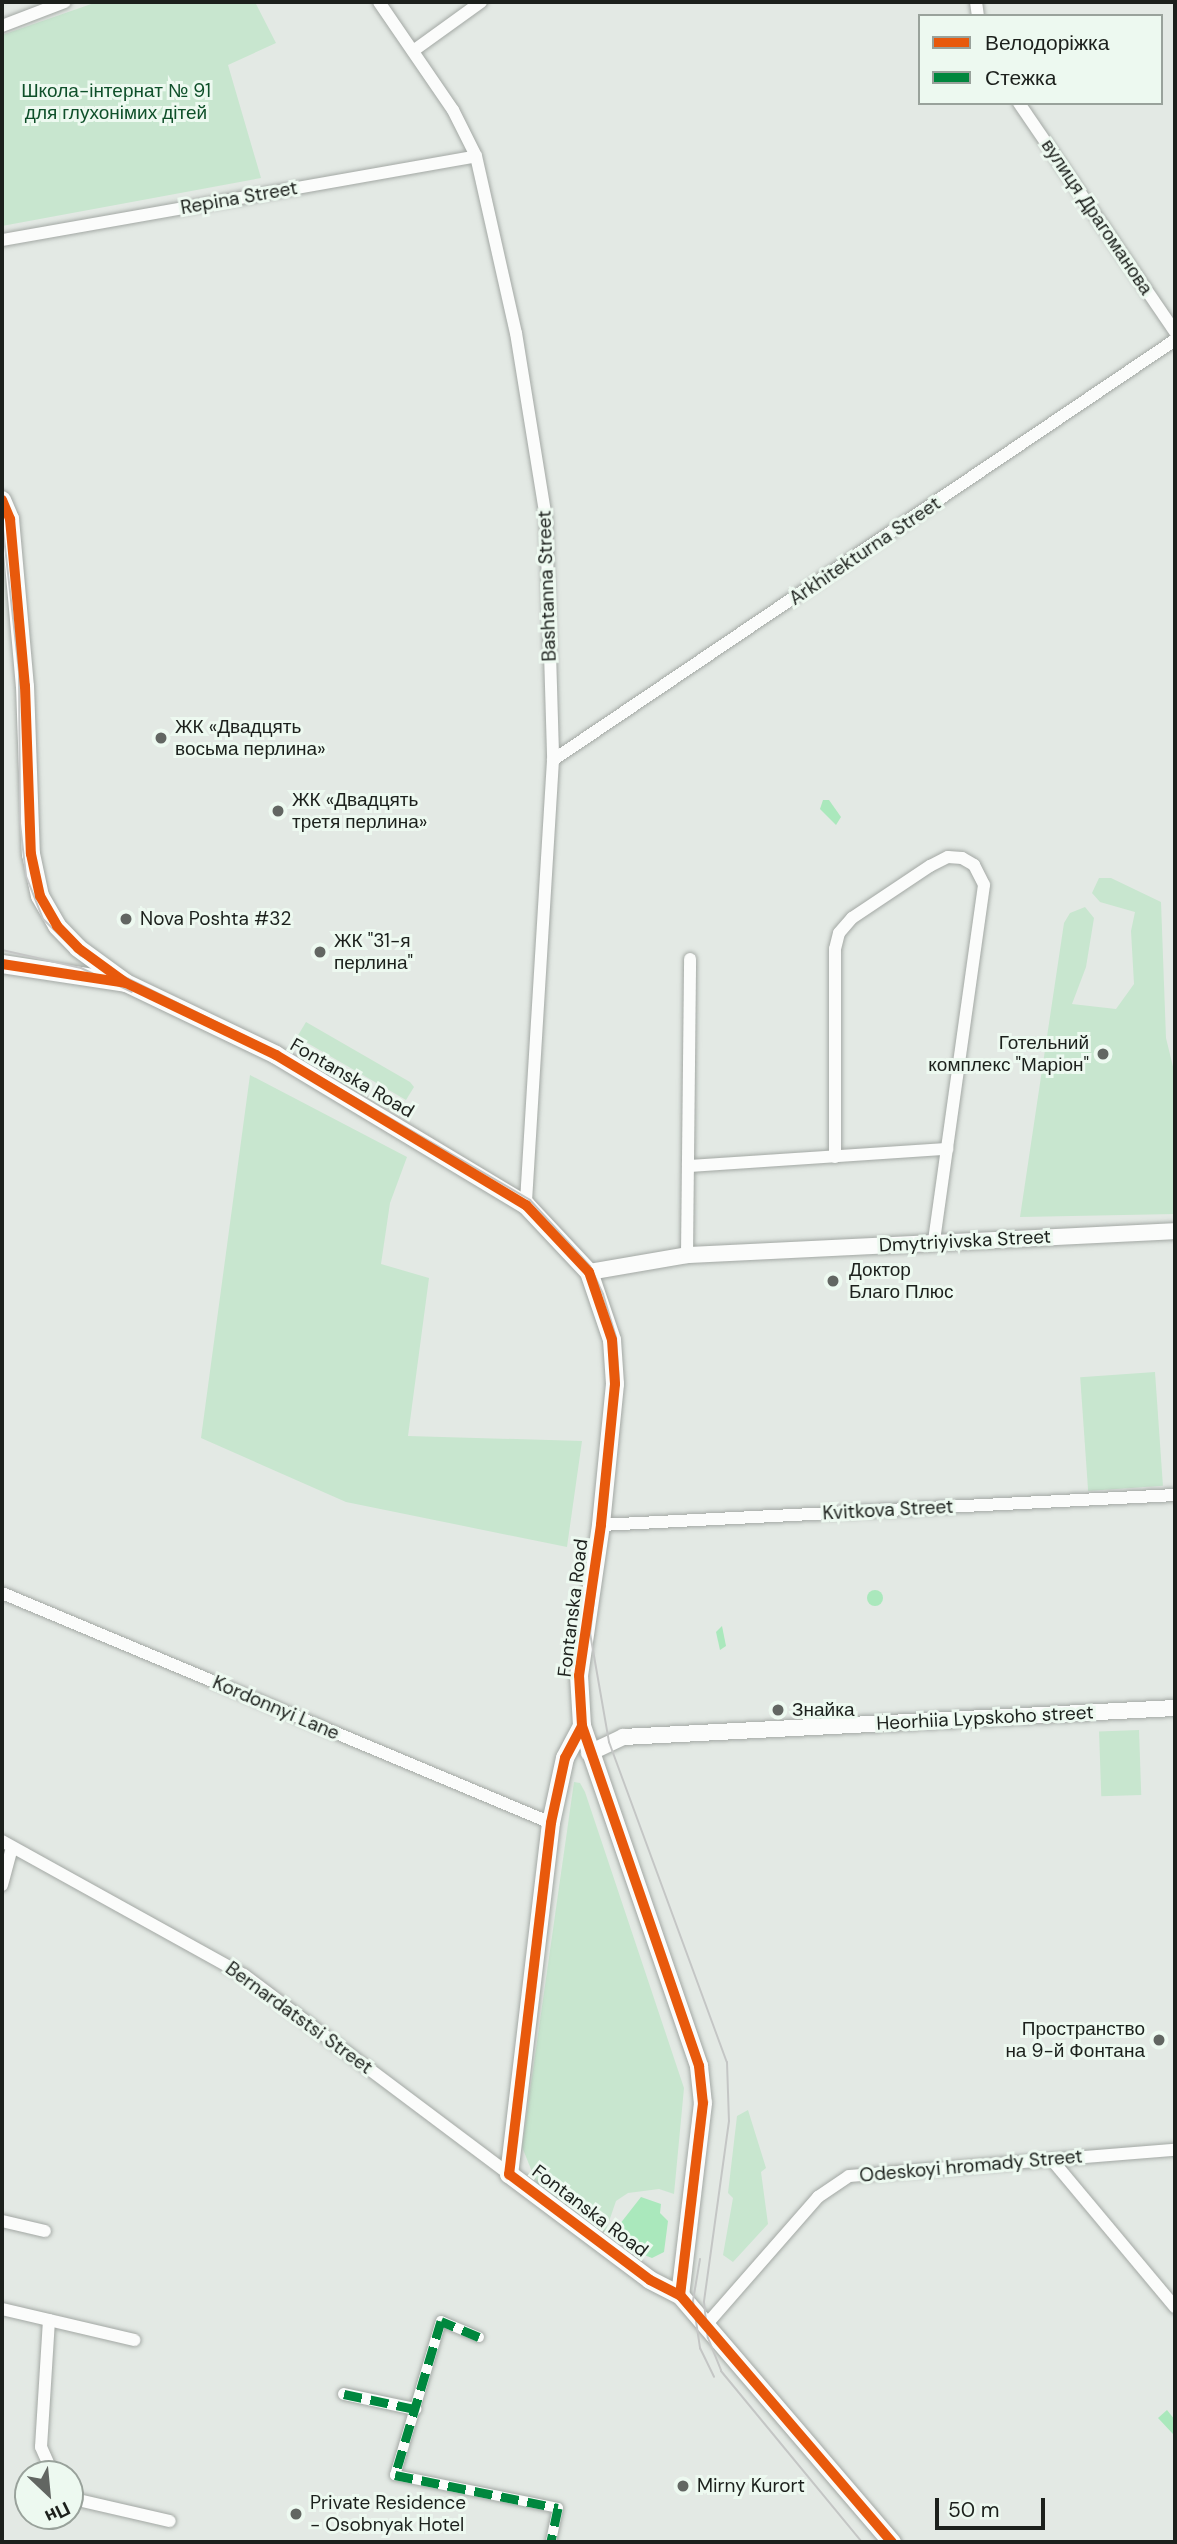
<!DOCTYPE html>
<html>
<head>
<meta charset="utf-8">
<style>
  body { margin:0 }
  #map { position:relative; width:1177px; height:2544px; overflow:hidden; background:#e3e9e4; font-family:"DM Sans",sans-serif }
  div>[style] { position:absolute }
  .green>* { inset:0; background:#c8e6cf; transform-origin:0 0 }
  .water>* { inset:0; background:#aae8bc }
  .round { border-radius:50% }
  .roads { filter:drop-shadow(0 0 2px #a3a8a4) drop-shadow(0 0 2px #a3a8a4) }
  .pedestrian>* { height:10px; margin:-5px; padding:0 5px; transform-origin:5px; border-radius:5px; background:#fbfcfb }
  .minor>* { height:12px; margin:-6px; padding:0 6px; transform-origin:6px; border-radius:6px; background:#fbfcfb }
  .tertiary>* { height:16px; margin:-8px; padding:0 8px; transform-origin:8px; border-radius:8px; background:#fbfcfb }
  .secondary>* { height:18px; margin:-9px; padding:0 9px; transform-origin:9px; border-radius:9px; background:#fbfcfb }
  .tram>* { height:2px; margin:-1px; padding:0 1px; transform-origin:1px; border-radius:1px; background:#c4c6c5 }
  .quiet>* { height:9px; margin-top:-4.5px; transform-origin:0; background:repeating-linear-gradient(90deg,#00873e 0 18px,transparent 0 27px) }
  .cycleway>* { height:10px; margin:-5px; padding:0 5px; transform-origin:5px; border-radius:5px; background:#e8590c }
  .dots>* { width:19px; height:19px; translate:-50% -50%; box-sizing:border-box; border:4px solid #edf9f0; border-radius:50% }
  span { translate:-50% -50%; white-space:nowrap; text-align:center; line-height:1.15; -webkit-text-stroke:6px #edf9f0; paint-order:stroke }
  .park-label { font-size:19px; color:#0f502a }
  .street-label { font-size:19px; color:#1c201c }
  .poi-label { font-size:19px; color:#1c201c }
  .left { translate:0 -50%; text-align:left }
  .right { translate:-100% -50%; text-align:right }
  .frame { position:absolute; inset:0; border:4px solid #1c201c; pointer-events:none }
  .legend { position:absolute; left:918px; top:14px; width:245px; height:91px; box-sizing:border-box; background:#edf9f0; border:2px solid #99a29b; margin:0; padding:9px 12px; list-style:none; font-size:21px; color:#1c201c }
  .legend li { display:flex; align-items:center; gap:14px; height:35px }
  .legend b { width:35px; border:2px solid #99a29b }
  .north { position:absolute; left:14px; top:2460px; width:70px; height:70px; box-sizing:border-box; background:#edf9f0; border:2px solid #99a29b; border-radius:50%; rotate:154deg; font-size:19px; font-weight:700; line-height:28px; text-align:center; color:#1c201c }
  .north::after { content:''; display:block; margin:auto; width:24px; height:32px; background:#626662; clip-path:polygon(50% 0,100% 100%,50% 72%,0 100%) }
  .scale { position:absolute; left:935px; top:2498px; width:110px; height:32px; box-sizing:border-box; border:4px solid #1c201c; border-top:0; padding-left:9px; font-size:21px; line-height:24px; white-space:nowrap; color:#1c201c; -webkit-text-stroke:5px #edf9f0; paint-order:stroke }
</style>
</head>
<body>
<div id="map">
  <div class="green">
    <div style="clip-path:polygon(97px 2px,255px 2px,276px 43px,228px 65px,261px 178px,2px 226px,2px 35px)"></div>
    <div style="clip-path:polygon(1099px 878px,1111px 878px,1161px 902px,1166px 1038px,1175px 1075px,1175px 1214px,1020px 1217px,1064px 923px,1070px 913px,1085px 907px,1094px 918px,1086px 967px,1072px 1004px,1116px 1009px,1134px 984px,1131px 931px,1135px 912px,1100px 902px,1092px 893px)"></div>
    <div style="clip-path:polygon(306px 1022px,410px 1082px,414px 1087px,406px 1100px,297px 1037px)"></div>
    <div style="clip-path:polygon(250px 1075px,407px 1157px,390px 1203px,381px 1264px,429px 1278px,408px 1436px,582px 1441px,567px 1547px,346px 1502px,201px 1438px)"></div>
    <div style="left:1155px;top:1372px;width:114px;height:75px;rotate:86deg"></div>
    <div style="left:1139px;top:1730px;width:65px;height:40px;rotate:88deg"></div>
    <div style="clip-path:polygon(574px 1782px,580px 1783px,585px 1792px,684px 2088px,674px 2194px,659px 2189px,628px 2193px,616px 2201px,605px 2233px,537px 2184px,522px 2147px)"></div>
    <div style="clip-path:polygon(748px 2110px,766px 2168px,761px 2172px,768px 2224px,733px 2262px,723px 2255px,733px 2198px,728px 2193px,737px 2116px)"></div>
  </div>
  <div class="water">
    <div style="clip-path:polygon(823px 800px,829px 800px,841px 817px,836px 825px,820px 809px)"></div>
    <div class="round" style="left:867px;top:1590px;width:16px;height:16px"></div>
    <div style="clip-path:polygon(722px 1626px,726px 1646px,720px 1650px,716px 1632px)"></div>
    <div style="clip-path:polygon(641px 2197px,661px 2204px,660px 2213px,668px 2221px,664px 2252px,652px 2258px,639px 2253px,616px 2229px)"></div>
    <div style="clip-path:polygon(1167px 2410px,1175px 2420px,1173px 2434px,1158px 2418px)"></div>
  </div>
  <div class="roads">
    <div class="pedestrian">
      <div style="left:479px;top:2337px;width:41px;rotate:-157.2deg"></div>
      <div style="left:441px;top:2321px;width:161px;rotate:106.6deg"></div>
      <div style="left:395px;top:2475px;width:166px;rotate:11.4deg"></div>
      <div style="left:558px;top:2508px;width:35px;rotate:102deg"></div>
    </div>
    <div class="minor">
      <div style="left:379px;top:2px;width:131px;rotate:55.6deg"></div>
      <div style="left:453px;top:110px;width:51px;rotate:63.4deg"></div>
      <div style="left:476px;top:156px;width:181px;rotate:77.3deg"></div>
      <div style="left:516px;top:333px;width:187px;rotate:80.8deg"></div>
      <div style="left:546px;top:518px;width:242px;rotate:88.3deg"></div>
      <div style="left:553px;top:760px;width:446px;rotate:93.5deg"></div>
      <div style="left:976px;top:2px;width:14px;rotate:82deg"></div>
      <div style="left:2px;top:26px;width:67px;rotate:-20.9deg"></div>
      <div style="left:413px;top:51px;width:84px;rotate:-35.8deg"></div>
      <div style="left:1019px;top:103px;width:277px;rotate:55.7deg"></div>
      <div style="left:2px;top:240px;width:481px;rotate:-10deg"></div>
      <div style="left:553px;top:760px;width:751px;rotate:-34.03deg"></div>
      <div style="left:835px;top:1157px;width:208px;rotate:-90deg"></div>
      <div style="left:835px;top:949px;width:16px;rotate:-76deg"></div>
      <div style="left:839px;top:933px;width:20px;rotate:-49deg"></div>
      <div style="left:852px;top:918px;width:94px;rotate:-33.7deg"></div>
      <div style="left:930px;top:866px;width:20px;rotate:-27deg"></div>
      <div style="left:948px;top:857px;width:14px;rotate:4deg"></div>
      <div style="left:962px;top:858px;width:14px;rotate:30deg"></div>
      <div style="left:974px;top:865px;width:22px;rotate:63deg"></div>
      <div style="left:984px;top:885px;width:361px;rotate:98deg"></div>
      <div style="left:688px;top:1166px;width:260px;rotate:-3.8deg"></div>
      <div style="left:687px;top:1255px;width:296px;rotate:-89.4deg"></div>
      <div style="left:601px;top:1525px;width:575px;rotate:-2.99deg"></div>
      <div style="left:2px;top:1593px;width:595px;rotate:22.73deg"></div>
      <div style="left:2px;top:1841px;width:277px;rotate:29deg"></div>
      <div style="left:244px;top:1975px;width:331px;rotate:36.9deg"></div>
      <div style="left:2px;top:1885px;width:38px;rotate:-75deg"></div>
      <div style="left:1052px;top:2160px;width:192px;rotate:50.1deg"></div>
      <div style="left:2px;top:2221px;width:44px;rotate:13.1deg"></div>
      <div style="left:2px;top:2309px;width:136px;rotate:13.2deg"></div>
      <div style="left:49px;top:2320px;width:127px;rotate:93.6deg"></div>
      <div style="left:41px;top:2447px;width:30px;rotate:66deg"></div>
      <div style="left:706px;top:2325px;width:170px;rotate:-48.8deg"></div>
      <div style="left:818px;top:2197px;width:37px;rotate:-34deg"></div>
      <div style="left:849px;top:2176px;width:327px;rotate:-4.6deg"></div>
      <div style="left:344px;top:2394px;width:73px;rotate:11.9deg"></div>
      <div style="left:70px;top:2493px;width:11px;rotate:41deg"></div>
      <div style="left:78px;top:2500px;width:94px;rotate:12.9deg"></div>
    </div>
    <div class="tertiary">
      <div style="left:589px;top:1272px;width:99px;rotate:-9.8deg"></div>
      <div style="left:687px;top:1255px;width:489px;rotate:-2.8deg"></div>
      <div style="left:589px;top:1753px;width:38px;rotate:-25deg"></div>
      <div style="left:623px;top:1737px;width:553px;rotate:-3.01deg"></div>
    </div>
    <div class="secondary">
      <div style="left:2px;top:500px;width:21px;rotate:67deg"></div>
      <div style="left:10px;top:519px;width:168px;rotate:84.9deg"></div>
      <div style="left:25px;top:686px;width:168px;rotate:88deg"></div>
      <div style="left:31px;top:854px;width:43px;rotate:77.9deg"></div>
      <div style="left:40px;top:896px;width:34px;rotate:60deg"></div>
      <div style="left:57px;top:926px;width:30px;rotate:46deg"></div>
      <div style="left:78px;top:948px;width:59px;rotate:36.1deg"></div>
      <div style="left:126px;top:983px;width:166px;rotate:25.6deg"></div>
      <div style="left:276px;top:1055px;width:292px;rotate:31deg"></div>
      <div style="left:526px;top:1205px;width:92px;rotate:46.8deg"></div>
      <div style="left:589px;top:1272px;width:72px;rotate:71.3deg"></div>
      <div style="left:612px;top:1340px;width:44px;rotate:86.1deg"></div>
      <div style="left:615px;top:1384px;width:142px;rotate:95.7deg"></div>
      <div style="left:601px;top:1525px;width:152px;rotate:98.3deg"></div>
      <div style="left:579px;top:1675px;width:51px;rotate:86.6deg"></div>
      <div style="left:582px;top:1726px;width:360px;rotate:71deg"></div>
      <div style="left:699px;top:2066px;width:37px;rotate:84deg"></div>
      <div style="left:703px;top:2103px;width:193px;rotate:96.8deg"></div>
      <div style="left:680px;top:2295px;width:326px;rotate:49.4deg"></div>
      <div style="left:2px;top:964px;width:125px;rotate:8.7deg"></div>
      <div style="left:582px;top:1726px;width:36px;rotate:118deg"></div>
      <div style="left:565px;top:1758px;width:66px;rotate:102.2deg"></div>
      <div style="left:551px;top:1823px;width:354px;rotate:96.8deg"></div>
      <div style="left:509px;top:2174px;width:176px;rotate:36.9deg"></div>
      <div style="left:650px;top:2280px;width:34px;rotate:27deg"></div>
    </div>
  </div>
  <div class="tram">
    <div style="left:2px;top:520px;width:153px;rotate:83.6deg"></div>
    <div style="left:19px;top:672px;width:151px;rotate:89.6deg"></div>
    <div style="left:20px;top:823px;width:53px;rotate:83.5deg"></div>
    <div style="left:26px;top:876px;width:46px;rotate:68.4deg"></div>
    <div style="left:43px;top:919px;width:52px;rotate:44.2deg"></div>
    <div style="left:80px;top:955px;width:220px;rotate:26.2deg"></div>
    <div style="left:277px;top:1052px;width:293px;rotate:30.3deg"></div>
    <div style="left:530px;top:1200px;width:89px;rotate:47.7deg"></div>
    <div style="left:590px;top:1266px;width:31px;rotate:65deg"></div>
    <div style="left:603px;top:1294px;width:45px;rotate:73.2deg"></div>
    <div style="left:616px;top:1337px;width:43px;rotate:86deg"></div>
    <div style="left:619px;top:1380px;width:255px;rotate:96.5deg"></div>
    <div style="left:590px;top:1633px;width:111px;rotate:80.1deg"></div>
    <div style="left:609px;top:1742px;width:341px;rotate:69.8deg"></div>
    <div style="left:727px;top:2062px;width:59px;rotate:88.1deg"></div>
    <div style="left:729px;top:2121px;width:183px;rotate:97.9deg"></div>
    <div style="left:704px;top:2302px;width:36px;rotate:84deg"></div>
    <div style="left:708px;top:2338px;width:35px;rotate:68deg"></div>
    <div style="left:721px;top:2371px;width:222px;rotate:50.5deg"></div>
    <div style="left:2px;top:950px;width:81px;rotate:12.8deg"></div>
    <div style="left:81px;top:968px;width:56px;rotate:25.2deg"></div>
    <div style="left:700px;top:2259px;width:43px;rotate:99.5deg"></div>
    <div style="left:693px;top:2301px;width:48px;rotate:81.5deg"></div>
    <div style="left:700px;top:2348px;width:32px;rotate:64deg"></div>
  </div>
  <div class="quiet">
    <div style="left:479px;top:2337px;width:41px;rotate:-157.2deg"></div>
    <div style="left:441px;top:2321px;width:161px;rotate:106.6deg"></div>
    <div style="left:395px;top:2475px;width:166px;rotate:11.4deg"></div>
    <div style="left:558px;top:2508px;width:35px;rotate:102deg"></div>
    <div style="left:344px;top:2394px;width:73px;rotate:11.9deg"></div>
  </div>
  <div class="cycleway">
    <div style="left:2px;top:500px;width:21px;rotate:67deg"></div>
    <div style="left:10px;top:519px;width:168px;rotate:84.9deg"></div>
    <div style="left:25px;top:686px;width:168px;rotate:88deg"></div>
    <div style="left:31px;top:854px;width:43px;rotate:77.9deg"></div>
    <div style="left:40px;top:896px;width:34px;rotate:60deg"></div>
    <div style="left:57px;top:926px;width:30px;rotate:46deg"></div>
    <div style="left:78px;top:948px;width:59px;rotate:36.1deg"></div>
    <div style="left:126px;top:983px;width:166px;rotate:25.6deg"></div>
    <div style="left:276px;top:1055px;width:292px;rotate:31deg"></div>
    <div style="left:526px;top:1205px;width:92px;rotate:46.8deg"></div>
    <div style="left:589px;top:1272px;width:72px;rotate:71.3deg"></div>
    <div style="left:612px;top:1340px;width:44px;rotate:86.1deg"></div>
    <div style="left:615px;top:1384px;width:142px;rotate:95.7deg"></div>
    <div style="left:601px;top:1525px;width:152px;rotate:98.3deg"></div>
    <div style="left:579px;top:1675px;width:51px;rotate:86.6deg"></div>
    <div style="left:582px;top:1726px;width:360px;rotate:71deg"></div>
    <div style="left:699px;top:2066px;width:37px;rotate:84deg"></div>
    <div style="left:703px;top:2103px;width:193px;rotate:96.8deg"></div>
    <div style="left:680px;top:2295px;width:326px;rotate:49.4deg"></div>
    <div style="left:2px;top:964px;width:125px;rotate:8.7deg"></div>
    <div style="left:582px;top:1726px;width:36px;rotate:118deg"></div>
    <div style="left:565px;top:1758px;width:66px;rotate:102.2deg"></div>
    <div style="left:551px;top:1823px;width:354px;rotate:96.8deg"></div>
    <div style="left:509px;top:2174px;width:176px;rotate:36.9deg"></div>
    <div style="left:650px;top:2280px;width:34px;rotate:27deg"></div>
  </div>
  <div class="dots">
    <div style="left:161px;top:738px;background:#626662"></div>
    <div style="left:278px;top:811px;background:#626662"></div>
    <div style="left:126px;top:919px;background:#626662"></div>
    <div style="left:320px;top:952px;background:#626662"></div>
    <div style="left:1103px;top:1054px;background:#626662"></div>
    <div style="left:833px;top:1281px;background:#626662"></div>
    <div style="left:778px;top:1710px;background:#626662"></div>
    <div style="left:1159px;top:2040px;background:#626662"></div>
    <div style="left:683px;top:2486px;background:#626662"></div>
    <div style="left:296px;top:2514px;background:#626662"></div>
  </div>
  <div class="park-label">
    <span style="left:116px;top:102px">Школа-інтернат № 91<br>для глухонімих дітей</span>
  </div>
  <div class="street-label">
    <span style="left:239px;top:198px;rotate:-10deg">Repina Street</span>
    <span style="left:1097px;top:217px;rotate:56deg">вулиця Драгоманова</span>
    <span style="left:865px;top:551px;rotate:-34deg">Arkhitekturna Street</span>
    <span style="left:547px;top:586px;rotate:-92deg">Bashtanna Street</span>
    <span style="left:352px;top:1078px;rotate:30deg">Fontanska Road</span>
    <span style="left:965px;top:1241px;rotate:-3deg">Dmytriyivska Street</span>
    <span style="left:888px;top:1510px;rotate:-3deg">Kvitkova Street</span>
    <span style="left:573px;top:1608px;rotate:-83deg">Fontanska Road</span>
    <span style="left:276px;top:1708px;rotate:23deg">Kordonnyi Lane</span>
    <span style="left:985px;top:1718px;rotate:-3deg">Heorhiia Lypskoho street</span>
    <span style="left:299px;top:2018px;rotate:36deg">Bernardatstsi Street</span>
    <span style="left:971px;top:2166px;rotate:-5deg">Odeskoyi hromady Street</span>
    <span style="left:590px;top:2211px;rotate:37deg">Fontanska Road</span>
  </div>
  <div class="poi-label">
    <span class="left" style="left:175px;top:738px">ЖК «Двадцять<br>восьма перлина»</span>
    <span class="left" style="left:292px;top:811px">ЖК «Двадцять<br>третя перлина»</span>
    <span class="left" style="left:140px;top:919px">Nova Poshta #32</span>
    <span class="left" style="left:334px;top:952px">ЖК "31-я<br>перлина"</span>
    <span class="right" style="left:1089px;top:1054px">Готельний<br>комплекс "Маріон"</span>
    <span class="left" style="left:849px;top:1281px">Доктор<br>Благо Плюс</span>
    <span class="left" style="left:792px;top:1710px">Знайка</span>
    <span class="right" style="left:1145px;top:2040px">Пространство<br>на 9-й Фонтана</span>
    <span class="left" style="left:697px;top:2486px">Mirny Kurort</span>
    <span class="left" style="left:310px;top:2514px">Private Residence<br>- Osobnyak Hotel</span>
  </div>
  <div class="frame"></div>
  <ul class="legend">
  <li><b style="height:9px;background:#e8590c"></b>Велодоріжка</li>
  <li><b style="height:9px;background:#00873e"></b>Стежка</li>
  </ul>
  <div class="north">Пн</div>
  <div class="scale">50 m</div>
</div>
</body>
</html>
